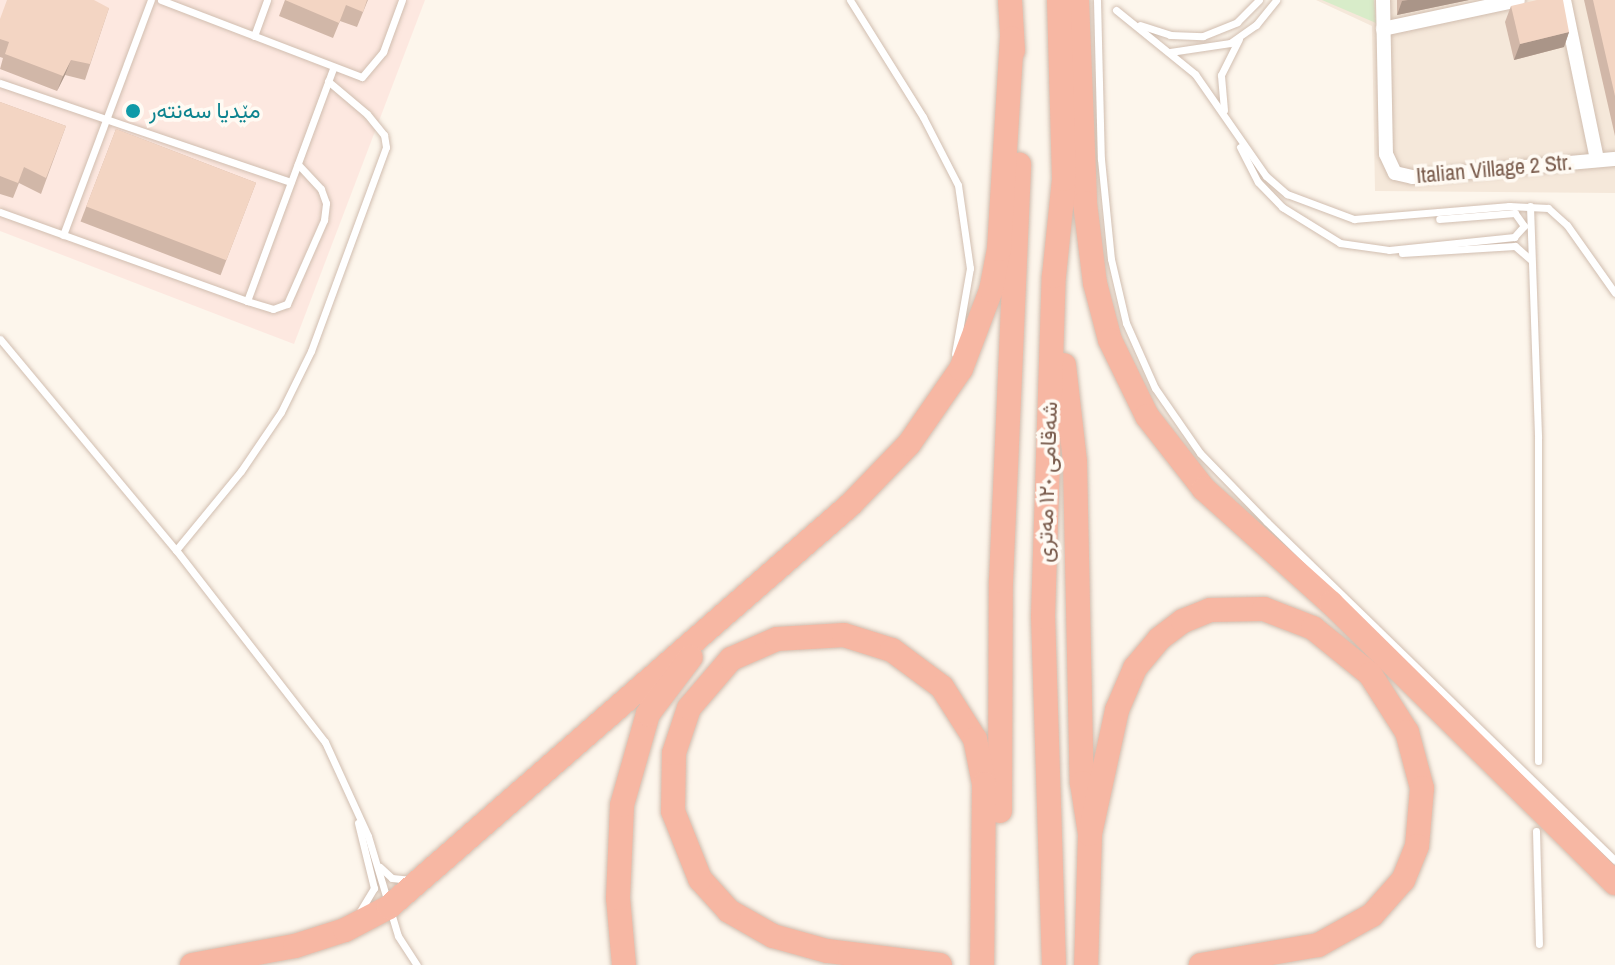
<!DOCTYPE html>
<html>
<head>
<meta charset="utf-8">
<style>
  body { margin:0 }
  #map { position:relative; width:1615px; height:965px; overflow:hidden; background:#fdf6ec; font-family:"Archivo Narrow",Vazirmatn,sans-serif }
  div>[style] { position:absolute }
  .residential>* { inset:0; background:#f5e8da }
  .commercial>* { inset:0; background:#fde8e0 }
  .green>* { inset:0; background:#d8ecc9 }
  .roads { filter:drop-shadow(0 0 2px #d1beb0) drop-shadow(0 0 2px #d1beb0) }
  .service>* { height:7px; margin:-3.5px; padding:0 3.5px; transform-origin:3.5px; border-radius:3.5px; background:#fff }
  .minor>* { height:14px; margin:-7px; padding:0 7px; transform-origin:7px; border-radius:7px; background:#fff }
  .motorway>* { height:24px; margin:-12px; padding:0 12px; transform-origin:12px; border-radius:12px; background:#f7b7a3 }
  .wall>* { inset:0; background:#d1b7a8; transform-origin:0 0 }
  .shaded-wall>* { inset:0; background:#aa9588 }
  .building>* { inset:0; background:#f3d5c3; transform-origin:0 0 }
  .dots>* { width:22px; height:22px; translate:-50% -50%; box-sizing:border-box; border:4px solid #fffaf3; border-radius:50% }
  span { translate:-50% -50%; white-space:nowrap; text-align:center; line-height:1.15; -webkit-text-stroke:7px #fffaf3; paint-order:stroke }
  .culture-label { font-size:22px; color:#0d838f }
  .left { translate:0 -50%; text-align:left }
  .street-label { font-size:22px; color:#7a5c4d }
</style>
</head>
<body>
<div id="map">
  <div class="residential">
    <div style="clip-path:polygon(1316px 0,1615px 0,1615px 193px,1375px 191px,1372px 26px)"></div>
  </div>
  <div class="commercial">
    <div style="clip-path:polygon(0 0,425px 0,294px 344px,0 231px)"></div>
  </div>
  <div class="green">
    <div style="clip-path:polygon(1322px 0,1374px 0,1376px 23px)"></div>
  </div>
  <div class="roads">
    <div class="service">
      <div style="left:161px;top:0;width:215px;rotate:21deg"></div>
      <div style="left:362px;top:77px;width:33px;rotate:-50deg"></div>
      <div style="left:383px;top:52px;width:55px;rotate:-69.9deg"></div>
      <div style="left:850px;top:0;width:138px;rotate:58deg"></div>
      <div style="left:923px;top:117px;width:76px;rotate:62.8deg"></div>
      <div style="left:958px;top:185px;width:84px;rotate:81.8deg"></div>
      <div style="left:970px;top:268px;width:87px;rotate:99.9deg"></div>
      <div style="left:1097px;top:0;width:159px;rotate:88.6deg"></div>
      <div style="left:1101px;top:159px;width:100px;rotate:84.3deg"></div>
      <div style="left:1111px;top:259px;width:66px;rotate:76.8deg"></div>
      <div style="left:1126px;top:323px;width:71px;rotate:66deg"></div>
      <div style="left:1155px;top:388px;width:79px;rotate:55.3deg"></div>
      <div style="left:1200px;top:453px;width:96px;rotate:45.8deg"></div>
      <div style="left:1267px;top:522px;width:485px;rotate:44.2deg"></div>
      <div style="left:1116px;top:10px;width:102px;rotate:39deg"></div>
      <div style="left:1195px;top:74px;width:124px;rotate:55.2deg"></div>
      <div style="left:1266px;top:176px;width:28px;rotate:41deg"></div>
      <div style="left:1287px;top:194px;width:72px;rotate:20.5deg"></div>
      <div style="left:1354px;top:219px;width:156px;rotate:-4.8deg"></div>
      <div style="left:1509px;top:206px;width:39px;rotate:3deg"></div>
      <div style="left:1548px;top:208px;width:25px;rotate:42deg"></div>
      <div style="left:1567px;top:225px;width:83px;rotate:54.8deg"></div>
      <div style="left:1140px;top:25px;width:32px;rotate:18deg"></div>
      <div style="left:1170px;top:35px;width:33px;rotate:2deg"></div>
      <div style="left:1203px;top:36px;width:37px;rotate:-22deg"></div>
      <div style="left:1237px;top:22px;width:31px;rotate:-45deg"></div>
      <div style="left:254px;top:36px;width:38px;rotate:-70deg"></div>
      <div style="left:1170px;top:52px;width:61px;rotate:-8.5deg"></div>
      <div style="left:1230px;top:43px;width:32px;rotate:-35deg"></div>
      <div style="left:1256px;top:25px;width:32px;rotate:-51deg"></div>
      <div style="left:0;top:83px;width:307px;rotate:18.8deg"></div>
      <div style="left:1224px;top:110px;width:35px;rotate:-95deg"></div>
      <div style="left:1221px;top:75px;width:40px;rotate:-63.4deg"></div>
      <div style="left:1240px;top:147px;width:39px;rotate:63deg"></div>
      <div style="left:1258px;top:182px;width:35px;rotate:46deg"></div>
      <div style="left:1282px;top:207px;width:68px;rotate:31.8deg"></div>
      <div style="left:1340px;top:243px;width:49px;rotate:8.1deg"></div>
      <div style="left:1389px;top:250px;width:126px;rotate:-5.9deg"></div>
      <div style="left:1514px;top:237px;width:15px;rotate:-48deg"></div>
      <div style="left:1524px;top:226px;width:16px;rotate:-125deg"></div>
      <div style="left:1515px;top:213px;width:76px;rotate:175.5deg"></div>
      <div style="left:1530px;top:206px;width:232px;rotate:88deg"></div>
      <div style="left:1538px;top:438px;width:323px;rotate:90deg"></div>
      <div style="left:0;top:212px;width:263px;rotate:19.8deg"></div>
      <div style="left:247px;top:301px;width:247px;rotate:-69.7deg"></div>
      <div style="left:63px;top:235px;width:251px;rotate:-69.5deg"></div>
      <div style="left:1402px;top:253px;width:113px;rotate:-3.5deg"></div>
      <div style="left:1515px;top:246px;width:21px;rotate:41deg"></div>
      <div style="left:247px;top:301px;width:27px;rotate:17deg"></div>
      <div style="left:273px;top:309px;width:15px;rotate:-20deg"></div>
      <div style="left:287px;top:304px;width:92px;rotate:-66.2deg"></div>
      <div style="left:324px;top:220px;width:17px;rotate:-83deg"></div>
      <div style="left:326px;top:203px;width:15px;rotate:-110deg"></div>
      <div style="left:321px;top:189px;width:34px;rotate:-133deg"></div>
      <div style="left:0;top:339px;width:275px;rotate:50.2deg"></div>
      <div style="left:176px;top:550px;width:243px;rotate:52.2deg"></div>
      <div style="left:325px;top:742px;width:103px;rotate:65.4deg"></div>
      <div style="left:368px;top:836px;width:104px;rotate:73.3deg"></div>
      <div style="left:398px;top:936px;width:35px;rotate:57deg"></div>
      <div style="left:176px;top:550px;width:102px;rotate:-50.6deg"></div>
      <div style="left:241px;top:471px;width:71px;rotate:-55.9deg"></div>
      <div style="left:281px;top:412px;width:68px;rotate:-63.8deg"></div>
      <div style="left:311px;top:351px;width:217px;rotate:-69.8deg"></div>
      <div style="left:386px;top:147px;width:12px;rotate:-99deg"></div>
      <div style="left:384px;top:135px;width:27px;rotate:-129deg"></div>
      <div style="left:367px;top:114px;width:51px;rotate:-139.8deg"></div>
      <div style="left:358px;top:823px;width:67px;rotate:76.2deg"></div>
      <div style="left:374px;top:888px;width:27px;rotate:121deg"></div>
      <div style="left:1536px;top:831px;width:113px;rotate:88.5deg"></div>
      <div style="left:380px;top:867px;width:16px;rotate:43deg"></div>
      <div style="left:392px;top:878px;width:19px;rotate:6deg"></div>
    </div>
    <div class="minor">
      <div style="left:1383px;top:0;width:154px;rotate:88.9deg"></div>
      <div style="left:1386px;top:154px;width:21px;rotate:65deg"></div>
      <div style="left:1395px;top:173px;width:18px;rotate:13deg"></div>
      <div style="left:1413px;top:177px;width:203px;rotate:-5.1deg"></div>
      <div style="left:1564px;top:0;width:163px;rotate:78.3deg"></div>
      <div style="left:1383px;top:29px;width:138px;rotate:-12.1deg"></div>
    </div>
    <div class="motorway">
      <div style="left:1010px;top:0;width:51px;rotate:86.6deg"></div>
      <div style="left:1077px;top:0;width:203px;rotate:87.7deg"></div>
      <div style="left:1085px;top:203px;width:81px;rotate:82.9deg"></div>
      <div style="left:1095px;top:283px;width:59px;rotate:75.3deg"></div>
      <div style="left:1110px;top:340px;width:85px;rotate:64deg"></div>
      <div style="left:1147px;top:416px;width:93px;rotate:52deg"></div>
      <div style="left:1204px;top:489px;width:171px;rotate:41.9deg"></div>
      <div style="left:1331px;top:603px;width:399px;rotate:44.6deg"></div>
      <div style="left:1064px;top:365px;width:98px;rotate:83.5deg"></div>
      <div style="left:1075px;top:462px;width:321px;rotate:88.8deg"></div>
      <div style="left:1082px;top:783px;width:52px;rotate:81.1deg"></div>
      <div style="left:1090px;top:834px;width:131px;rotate:91.7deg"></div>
      <div style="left:1000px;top:811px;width:230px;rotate:-89.8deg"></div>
      <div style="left:1001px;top:581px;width:417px;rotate:-87.5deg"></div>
      <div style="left:1090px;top:834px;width:127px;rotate:-77.7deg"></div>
      <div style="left:1117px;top:710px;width:46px;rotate:-66.8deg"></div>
      <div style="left:1135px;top:668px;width:38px;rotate:-50deg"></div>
      <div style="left:1159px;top:639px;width:30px;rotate:-37deg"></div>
      <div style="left:1183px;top:621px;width:29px;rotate:-22deg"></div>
      <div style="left:1210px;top:610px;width:54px;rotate:-1.1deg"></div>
      <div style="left:1264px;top:609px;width:53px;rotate:21.2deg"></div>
      <div style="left:1313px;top:628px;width:73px;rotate:38.9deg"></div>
      <div style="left:1370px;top:674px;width:69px;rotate:57.5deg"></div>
      <div style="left:1407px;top:732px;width:58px;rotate:75deg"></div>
      <div style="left:1422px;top:788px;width:58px;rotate:94.9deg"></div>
      <div style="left:1417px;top:846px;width:37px;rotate:112deg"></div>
      <div style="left:1403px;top:880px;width:47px;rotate:131.5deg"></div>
      <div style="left:1372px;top:915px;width:62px;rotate:150.9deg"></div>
      <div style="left:1318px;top:945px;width:119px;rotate:170.3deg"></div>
      <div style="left:192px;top:965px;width:105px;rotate:-10.5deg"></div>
      <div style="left:295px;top:946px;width:52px;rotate:-17.7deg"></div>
      <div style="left:345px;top:930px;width:50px;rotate:-27.6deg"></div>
      <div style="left:389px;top:907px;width:612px;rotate:-41.09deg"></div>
      <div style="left:850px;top:505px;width:85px;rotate:-46deg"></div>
      <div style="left:909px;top:444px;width:91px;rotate:-55.3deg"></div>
      <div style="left:961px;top:369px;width:85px;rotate:-69.2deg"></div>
      <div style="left:991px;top:290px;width:42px;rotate:-79deg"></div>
      <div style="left:999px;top:249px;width:211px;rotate:-86.5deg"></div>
      <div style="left:624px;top:965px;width:67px;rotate:-95.1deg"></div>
      <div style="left:618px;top:898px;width:93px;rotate:-87.5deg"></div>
      <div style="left:622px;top:805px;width:95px;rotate:-74.1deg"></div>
      <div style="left:648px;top:714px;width:71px;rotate:-53deg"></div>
      <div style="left:940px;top:965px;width:114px;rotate:-172.9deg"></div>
      <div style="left:827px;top:951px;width:56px;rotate:-164.5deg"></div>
      <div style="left:773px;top:936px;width:51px;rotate:-150.4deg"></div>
      <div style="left:729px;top:911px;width:43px;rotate:-132.2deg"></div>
      <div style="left:700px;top:879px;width:73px;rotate:-111.7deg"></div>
      <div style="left:673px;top:811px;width:58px;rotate:-89deg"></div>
      <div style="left:674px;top:753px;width:47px;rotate:-71.6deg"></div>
      <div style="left:689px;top:708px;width:65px;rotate:-49.4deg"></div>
      <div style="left:731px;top:659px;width:50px;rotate:-23.5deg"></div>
      <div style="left:777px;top:639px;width:67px;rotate:-3.4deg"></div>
      <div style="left:844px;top:635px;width:50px;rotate:17.4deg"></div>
      <div style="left:892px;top:650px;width:62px;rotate:36.5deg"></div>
      <div style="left:942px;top:687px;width:62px;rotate:57.6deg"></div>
      <div style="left:975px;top:739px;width:46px;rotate:78.7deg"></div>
      <div style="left:984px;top:784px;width:181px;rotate:90.6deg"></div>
      <div style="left:1054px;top:965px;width:348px;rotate:-91.8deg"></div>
      <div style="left:1043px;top:617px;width:341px;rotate:-88.2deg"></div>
      <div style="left:1054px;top:276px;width:98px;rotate:-84.1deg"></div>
      <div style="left:1064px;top:179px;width:179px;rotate:-91.6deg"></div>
    </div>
  </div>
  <div class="wall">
    <div style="clip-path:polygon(285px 0,368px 0,357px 27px,340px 21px,333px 38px,279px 16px)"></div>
    <div style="clip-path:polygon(1397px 0,1469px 0,1397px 15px)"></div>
    <div style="clip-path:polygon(1584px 0,1615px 0,1615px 136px)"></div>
    <div style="clip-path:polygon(1511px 6px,1569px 32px,1564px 47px,1514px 60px,1505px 22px)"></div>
    <div style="clip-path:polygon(109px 8px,85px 80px,65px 75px,57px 91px,0 69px,3px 58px,0 57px,0 19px)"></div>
    <div style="clip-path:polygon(0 102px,66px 126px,41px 194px,19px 183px,13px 198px,0 194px)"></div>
    <div style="left:116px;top:129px;width:150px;height:99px;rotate:21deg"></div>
  </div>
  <div class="shaded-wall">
    <div style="clip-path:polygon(1408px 0,1469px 0,1397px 15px,1402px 1px)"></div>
    <div style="clip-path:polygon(1569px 32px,1564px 47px,1514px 60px,1520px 44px)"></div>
    <div style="clip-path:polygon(71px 60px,65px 75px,57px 91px,63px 76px)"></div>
  </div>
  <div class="building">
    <div style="clip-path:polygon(7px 0,94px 0,109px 8px,90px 64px,71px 60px,63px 76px,5px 54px,9px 42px,0 39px,0 19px)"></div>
    <div style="clip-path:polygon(285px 0,367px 0,363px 12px,346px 5px,339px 23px)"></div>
    <div style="clip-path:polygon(1537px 0,1563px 0,1569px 32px,1520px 44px,1511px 6px)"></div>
    <div style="clip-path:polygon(1593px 0,1615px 0,1615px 96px)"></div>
    <div style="clip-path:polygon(0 102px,66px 126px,46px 178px,24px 167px,18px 183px,0 176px)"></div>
    <div style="left:116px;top:129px;width:150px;height:83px;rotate:21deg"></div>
  </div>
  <div class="dots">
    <div style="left:133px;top:111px;background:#0f9aa8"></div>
  </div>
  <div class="culture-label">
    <span class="left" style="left:149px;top:111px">مێدیا سەنتەر</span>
  </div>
  <div class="street-label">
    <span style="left:1494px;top:169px;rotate:-5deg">Italian Village 2 Str.</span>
    <span style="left:1047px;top:482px;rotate:-88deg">شەقامی ١٢٠ مەتری</span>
  </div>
</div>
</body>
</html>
